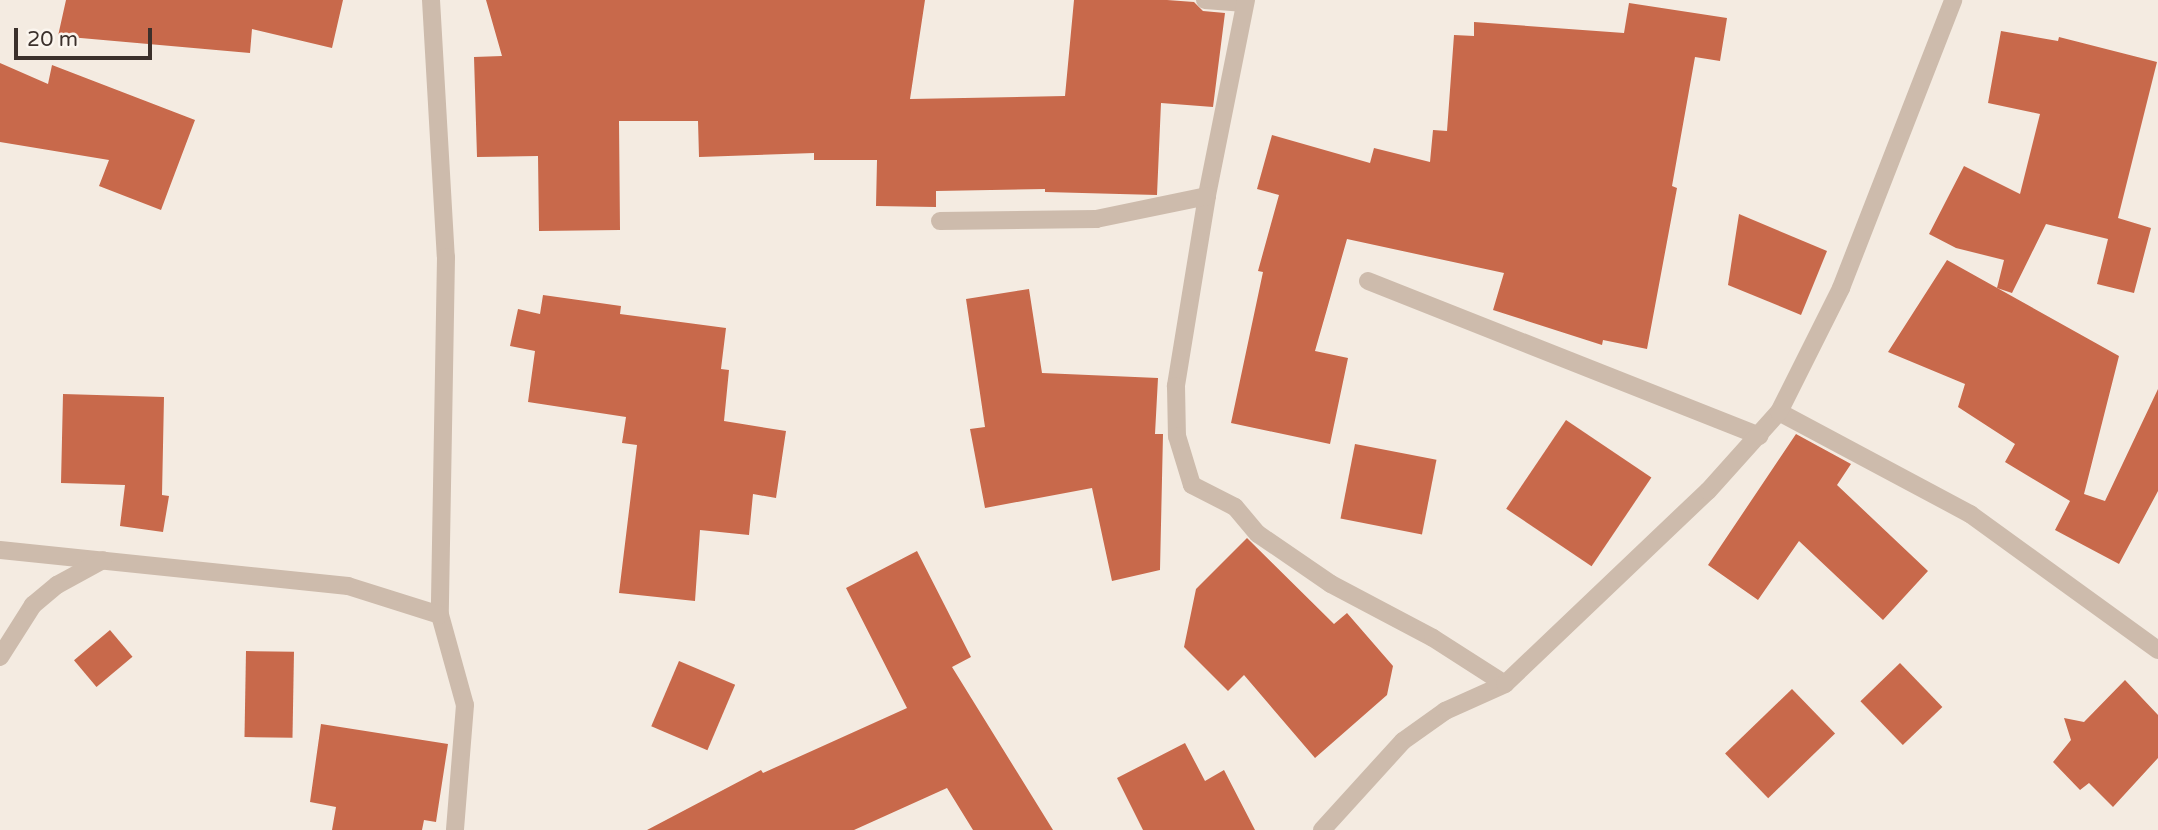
<!DOCTYPE html>
<html>
<head>
<meta charset="utf-8">
<style>
  body { margin:0 }
  #map { position:relative; width:2158px; height:830px; overflow:hidden; background:#f4ebe1; font-family:"Varela Round",sans-serif }
  div>[style] { position:absolute }
  .building>* { inset:0; background:#c8694b; transform-origin:0 0 }
  .street>* { height:18px; margin:-9px; padding:0 9px; transform-origin:9px; border-radius:9px; background:#cdbbac }
  span { translate:-50% -50%; white-space:nowrap; text-align:center; line-height:1.15; -webkit-text-stroke:6px #fbf5ee; paint-order:stroke }
  .scale { position:absolute; left:14px; top:28px; width:138px; height:32px; box-sizing:border-box; border:4px solid #3b302b; border-top:0; padding-left:9px; font-size:21px; line-height:24px; white-space:nowrap; color:#3b302b; -webkit-text-stroke:5px #fbf5ee; paint-order:stroke }
</style>
</head>
<body>
<div id="map">
  <div class="building">
    <div style="clip-path:polygon(66px 0,343px 0,332px 48px,252px 29px,250px 53px,58px 36px)"></div>
    <div style="clip-path:polygon(486px 0,925px 0,910px 99px,1065px 96px,1074px 0,1167px 0,1194px 2px,1203px 11px,1225px 13px,1213px 107px,1161px 103px,1157px 195px,1045px 192px,1045px 189px,936px 191px,936px 207px,876px 206px,877px 160px,814px 160px,814px 153px,699px 157px,698px 121px,619px 121px,620px 230px,539px 231px,538px 156px,477px 157px,474px 57px,502px 56px)"></div>
    <div style="clip-path:polygon(1629px 3px,1727px 18px,1720px 61px,1695px 57px,1672px 186px,1677px 188px,1647px 349px,1603px 340px,1602px 345px,1493px 310px,1504px 273px,1347px 239px,1315px 351px,1348px 358px,1330px 444px,1231px 423px,1263px 272px,1258px 271px,1279px 195px,1257px 189px,1272px 135px,1370px 163px,1374px 148px,1430px 162px,1433px 130px,1447px 131px,1454px 35px,1474px 36px,1474px 22px,1624px 33px)"></div>
    <div style="clip-path:polygon(2001px 31px,2058px 41px,2059px 37px,2157px 62px,2118px 218px,2151px 228px,2134px 293px,2097px 284px,2108px 239px,2046px 224px,2012px 293px,1997px 288px,2004px 260px,1956px 248px,1929px 234px,1964px 166px,2020px 194px,2040px 114px,1988px 103px)"></div>
    <div style="clip-path:polygon(0 63px,48px 84px,52px 65px,195px 120px,161px 210px,99px 186px,109px 160px,0 142px)"></div>
    <div style="clip-path:polygon(1739px 214px,1827px 251px,1801px 315px,1728px 285px)"></div>
    <div style="clip-path:polygon(1947px 260px,2119px 356px,2084px 494px,2105px 501px,2158px 389px,2158px 491px,2119px 564px,2055px 530px,2070px 501px,2005px 462px,2015px 444px,1958px 407px,1965px 384px,1888px 352px)"></div>
    <div style="clip-path:polygon(1029px 289px,1042px 373px,1158px 378px,1155px 434px,1163px 434px,1160px 570px,1112px 581px,1092px 488px,985px 508px,970px 429px,985px 427px,966px 299px)"></div>
    <div style="clip-path:polygon(543px 295px,621px 306px,620px 314px,726px 328px,721px 369px,729px 370px,724px 421px,786px 431px,776px 498px,753px 494px,749px 535px,700px 530px,695px 601px,619px 593px,637px 445px,622px 443px,626px 417px,528px 402px,535px 351px,510px 346px,518px 309px,540px 314px)"></div>
    <div style="clip-path:polygon(63px 394px,164px 397px,162px 495px,169px 496px,163px 532px,120px 526px,125px 485px,61px 483px)"></div>
    <div style="left:1566px;top:420px;width:103px;height:107px;rotate:34deg"></div>
    <div style="clip-path:polygon(1796px 434px,1851px 464px,1837px 485px,1928px 571px,1883px 620px,1799px 541px,1758px 600px,1708px 565px)"></div>
    <div style="left:1355px;top:444px;width:83px;height:76px;rotate:11deg"></div>
    <div style="clip-path:polygon(1247px 538px,1334px 624px,1347px 613px,1393px 666px,1387px 695px,1315px 758px,1244px 675px,1228px 691px,1184px 647px,1196px 589px)"></div>
    <div style="clip-path:polygon(917px 551px,971px 657px,952px 667px,1053px 830px,973px 830px,947px 788px,854px 830px,647px 830px,761px 770px,763px 773px,907px 708px,846px 588px)"></div>
    <div style="left:110px;top:630px;width:35px;height:47px;rotate:50deg"></div>
    <div style="left:246px;top:651px;width:48px;height:86px;rotate:1deg"></div>
    <div style="left:679px;top:661px;width:61px;height:71px;rotate:23deg"></div>
    <div style="left:1900px;top:663px;width:61px;height:55px;rotate:46deg"></div>
    <div style="clip-path:polygon(2125px 680px,2158px 715px,2158px 758px,2113px 807px,2089px 783px,2080px 790px,2053px 762px,2071px 740px,2064px 718px,2084px 722px)"></div>
    <div style="left:1792px;top:689px;width:62px;height:93px;rotate:46deg"></div>
    <div style="clip-path:polygon(321px 724px,448px 744px,436px 822px,424px 820px,422px 830px,332px 830px,336px 807px,310px 802px)"></div>
    <div style="clip-path:polygon(1185px 743px,1205px 781px,1224px 770px,1255px 830px,1143px 830px,1117px 778px)"></div>
  </div>
  <div class="street">
    <div style="left:431px;top:0;width:257px;rotate:86.7deg"></div>
    <div style="left:446px;top:257px;width:358px;rotate:91deg"></div>
    <div style="left:440px;top:615px;width:93px;rotate:74.5deg"></div>
    <div style="left:465px;top:705px;width:125px;rotate:94.6deg"></div>
    <div style="left:1205px;top:0;width:40px;rotate:4.3deg"></div>
    <div style="left:1246px;top:0;width:200px;rotate:101.3deg"></div>
    <div style="left:1207px;top:196px;width:193px;rotate:99.3deg"></div>
    <div style="left:1176px;top:386px;width:50px;rotate:88.9deg"></div>
    <div style="left:1177px;top:436px;width:51px;rotate:73deg"></div>
    <div style="left:1192px;top:485px;width:48px;rotate:27.1deg"></div>
    <div style="left:1235px;top:507px;width:35px;rotate:50deg"></div>
    <div style="left:1258px;top:534px;width:88px;rotate:34.4deg"></div>
    <div style="left:1331px;top:584px;width:115px;rotate:27.9deg"></div>
    <div style="left:1433px;top:638px;width:85px;rotate:32.6deg"></div>
    <div style="left:940px;top:221px;width:156px;rotate:-0.7deg"></div>
    <div style="left:1096px;top:219px;width:113px;rotate:-11.7deg"></div>
    <div style="left:1368px;top:281px;width:421px;rotate:21.6deg"></div>
    <div style="left:1779px;top:412px;width:217px;rotate:28.1deg"></div>
    <div style="left:1970px;top:514px;width:232px;rotate:35.9deg"></div>
    <div style="left:0;top:550px;width:350px;rotate:5.9deg"></div>
    <div style="left:348px;top:586px;width:96px;rotate:17.5deg"></div>
    <div style="left:0;top:657px;width:62px;rotate:-57.6deg"></div>
    <div style="left:33px;top:605px;width:31px;rotate:-40deg"></div>
    <div style="left:57px;top:585px;width:52px;rotate:-28.5deg"></div>
    <div style="left:1322px;top:830px;width:120px;rotate:-47.7deg"></div>
    <div style="left:1403px;top:741px;width:52px;rotate:-35.5deg"></div>
    <div style="left:1445px;top:711px;width:66px;rotate:-24.2deg"></div>
    <div style="left:1505px;top:684px;width:280px;rotate:-43.6deg"></div>
    <div style="left:1708px;top:491px;width:106px;rotate:-48.1deg"></div>
    <div style="left:1779px;top:412px;width:139px;rotate:-63.4deg"></div>
    <div style="left:1841px;top:288px;width:309px;rotate:-68.7deg"></div>
  </div>
  <div class="scale">20 m</div>
</div>
</body>
</html>
